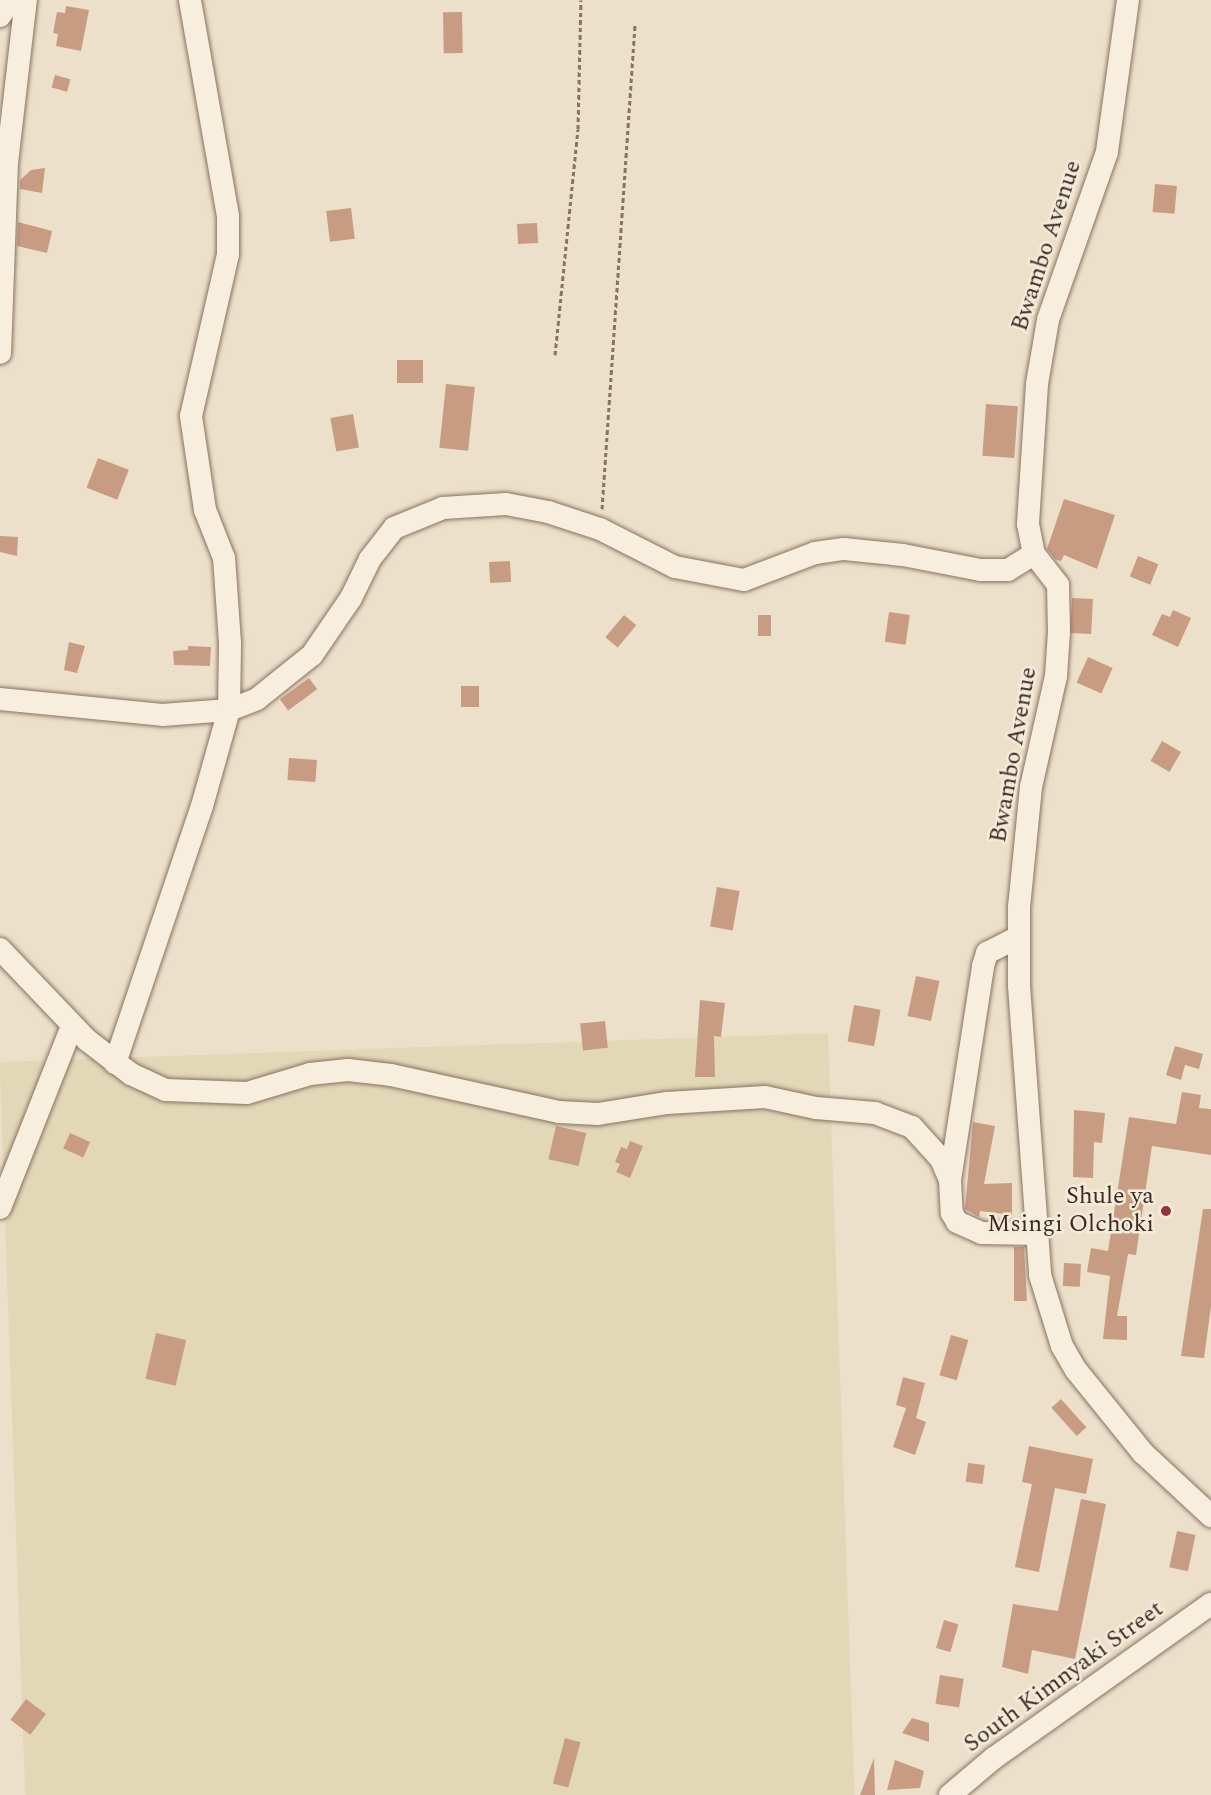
<!DOCTYPE html>
<html>
<head>
<meta charset="utf-8">
<style>
  body { margin:0 }
  #map { position:relative; width:1211px; height:1795px; overflow:hidden; background:#ece0cb; font-family:Spectral,serif }
  div>[style] { position:absolute }
  .farmland>* { inset:0; background:#e2d8b8; transform-origin:0 0 }
  .building>* { inset:0; background:#c89c83; transform-origin:0 0 }
  .path>* { height:3px; margin-top:-1.5px; transform-origin:0; background:repeating-linear-gradient(90deg,#887360 0 4.5px,transparent 0 7.5px) }
  .roads { filter:drop-shadow(0 0 2px #887360) drop-shadow(0 0 2px #887360) }
  .minor>* { height:22px; margin:-11px; padding:0 11px; transform-origin:11px; border-radius:11px; background:#f7eede }
  .dots>* { width:16px; height:16px; translate:-50% -50%; box-sizing:border-box; border:3px solid #f4ebda; border-radius:50% }
  span { translate:-50% -50%; white-space:nowrap; text-align:center; line-height:1.15; -webkit-text-stroke:5px #f4ebda; paint-order:stroke }
  .street-label { font-size:24px; color:#3a2c22 }
  .poi-label { font-size:24px; color:#3a2c22 }
  .right { translate:-100% -50%; text-align:right }
</style>
</head>
<body>
<div id="map">
  <div class="farmland">
    <div style="left:828px;top:1033px;width:763px;height:829px;rotate:88deg"></div>
  </div>
  <div class="building">
    <div style="clip-path:polygon(66px 6px,89px 10px,81px 51px,56px 46px,58px 34px,53px 33px,57px 12px,65px 13px)"></div>
    <div style="left:462px;top:12px;width:41px;height:19px;rotate:89deg"></div>
    <div style="left:55px;top:75px;width:16px;height:13px;rotate:15deg"></div>
    <div style="clip-path:polygon(45px 168px,42px 193px,20px 189px,20px 180px,31px 170px)"></div>
    <div style="left:1155px;top:184px;width:22px;height:28px;rotate:5deg"></div>
    <div style="left:351px;top:208px;width:31px;height:25px;rotate:83deg"></div>
    <div style="clip-path:polygon(18px 222px,52px 231px,47px 253px,17px 246px)"></div>
    <div style="left:537px;top:223px;width:20px;height:20px;rotate:87deg"></div>
    <div style="left:397px;top:360px;width:26px;height:23px"></div>
    <div style="left:446px;top:384px;width:29px;height:64px;rotate:6deg"></div>
    <div style="left:986px;top:404px;width:32px;height:52px;rotate:4deg"></div>
    <div style="left:353px;top:414px;width:34px;height:23px;rotate:80deg"></div>
    <div style="left:98px;top:458px;width:33px;height:32px;rotate:21deg"></div>
    <div style="clip-path:polygon(1064px 499px,1115px 515px,1097px 569px,1064px 555px,1061px 561px,1055px 559px,1047px 549px)"></div>
    <div style="clip-path:polygon(0 536px,18px 537px,17px 556px,0 552px)"></div>
    <div style="left:1138px;top:556px;width:22px;height:22px;rotate:22deg"></div>
    <div style="left:510px;top:561px;width:21px;height:21px;rotate:87deg"></div>
    <div style="left:1072px;top:598px;width:21px;height:35px;rotate:3deg"></div>
    <div style="clip-path:polygon(1173px 610px,1191px 618px,1178px 647px,1152px 635px,1162px 614px,1170px 617px)"></div>
    <div style="left:889px;top:612px;width:21px;height:30px;rotate:8deg"></div>
    <div style="left:624px;top:615px;width:16px;height:29px;rotate:40deg"></div>
    <div style="left:758px;top:615px;width:13px;height:21px"></div>
    <div style="clip-path:polygon(69px 642px,85px 646px,77px 673px,64px 670px)"></div>
    <div style="clip-path:polygon(188px 646px,211px 647px,210px 666px,174px 665px,173px 651px,188px 650px)"></div>
    <div style="left:1088px;top:657px;width:27px;height:28px;rotate:24deg"></div>
    <div style="left:309px;top:678px;width:14px;height:36px;rotate:54deg"></div>
    <div style="left:461px;top:686px;width:18px;height:21px"></div>
    <div style="left:1162px;top:741px;width:22px;height:23px;rotate:30deg"></div>
    <div style="left:289px;top:758px;width:28px;height:22px;rotate:4deg"></div>
    <div style="left:717px;top:887px;width:23px;height:40px;rotate:10deg"></div>
    <div style="left:916px;top:976px;width:24px;height:41px;rotate:12deg"></div>
    <div style="clip-path:polygon(700px 1000px,725px 1003px,721px 1037px,714px 1036px,715px 1077px,695px 1077px)"></div>
    <div style="left:854px;top:1005px;width:27px;height:37px;rotate:10deg"></div>
    <div style="left:605px;top:1021px;width:27px;height:25px;rotate:84deg"></div>
    <div style="clip-path:polygon(1175px 1046px,1203px 1054px,1199px 1069px,1185px 1065px,1181px 1080px,1166px 1075px)"></div>
    <div style="clip-path:polygon(1182px 1092px,1201px 1095px,1199px 1108px,1211px 1109px,1211px 1155px,1152px 1146px,1136px 1255px,1128px 1254px,1117px 1316px,1127px 1316px,1127px 1340px,1103px 1339px,1110px 1276px,1087px 1272px,1091px 1248px,1108px 1251px,1129px 1117px,1176px 1124px)"></div>
    <div style="clip-path:polygon(1074px 1110px,1105px 1113px,1102px 1143px,1094px 1142px,1093px 1178px,1073px 1177px)"></div>
    <div style="clip-path:polygon(973px 1122px,995px 1126px,984px 1184px,1012px 1183px,1012px 1215px,980px 1211px,979px 1217px,965px 1209px)"></div>
    <div style="left:556px;top:1126px;width:31px;height:34px;rotate:13deg"></div>
    <div style="left:70px;top:1133px;width:22px;height:17px;rotate:24deg"></div>
    <div style="clip-path:polygon(630px 1141px,643px 1146px,630px 1178px,616px 1172px,620px 1164px,615px 1162px,621px 1147px,627px 1149px)"></div>
    <div style="clip-path:polygon(1203px 1209px,1211px 1209px,1211px 1306px,1204px 1358px,1181px 1356px)"></div>
    <div style="clip-path:polygon(1014px 1247px,1024px 1247px,1027px 1301px,1014px 1301px)"></div>
    <div style="left:1064px;top:1263px;width:17px;height:23px;rotate:3deg"></div>
    <div style="left:156px;top:1333px;width:31px;height:47px;rotate:13deg"></div>
    <div style="left:951px;top:1335px;width:18px;height:42px;rotate:16deg"></div>
    <div style="clip-path:polygon(903px 1377px,925px 1383px,916px 1418px,926px 1422px,915px 1455px,893px 1447px,906px 1408px,896px 1405px)"></div>
    <div style="left:1061px;top:1399px;width:38px;height:13px;rotate:48deg"></div>
    <div style="clip-path:polygon(1029px 1446px,1093px 1459px,1086px 1494px,1055px 1488px,1039px 1572px,1015px 1567px,1032px 1484px,1022px 1482px)"></div>
    <div style="left:968px;top:1463px;width:17px;height:19px;rotate:7deg"></div>
    <div style="clip-path:polygon(1081px 1499px,1106px 1504px,1075px 1659px,1032px 1650px,1028px 1674px,1002px 1667px,1013px 1604px,1058px 1611px)"></div>
    <div style="left:1177px;top:1531px;width:19px;height:37px;rotate:12deg"></div>
    <div style="left:944px;top:1620px;width:15px;height:29px;rotate:16deg"></div>
    <div style="left:940px;top:1675px;width:24px;height:29px;rotate:9deg"></div>
    <div style="left:26px;top:1699px;width:25px;height:26px;rotate:37deg"></div>
    <div style="clip-path:polygon(912px 1718px,929px 1723px,929px 1742px,902px 1733px)"></div>
    <div style="left:565px;top:1738px;width:16px;height:47px;rotate:15deg"></div>
    <div style="clip-path:polygon(874px 1758px,875px 1795px,860px 1795px)"></div>
    <div style="clip-path:polygon(895px 1760px,924px 1771px,920px 1788px,887px 1790px)"></div>
  </div>
  <div class="path">
    <div style="left:555px;top:355px;width:227px;rotate:-84.2deg"></div>
    <div style="left:578px;top:129px;width:129px;rotate:-88.7deg"></div>
    <div style="left:602px;top:509px;width:485px;rotate:-86.1deg"></div>
  </div>
  <div class="roads">
    <div class="minor">
      <div style="left:1128px;top:0;width:153px;rotate:97.9deg"></div>
      <div style="left:1107px;top:152px;width:178px;rotate:109.4deg"></div>
      <div style="left:1048px;top:320px;width:65px;rotate:99.8deg"></div>
      <div style="left:1037px;top:384px;width:140px;rotate:93.7deg"></div>
      <div style="left:1028px;top:524px;width:31px;rotate:79deg"></div>
      <div style="left:1034px;top:554px;width:39px;rotate:52deg"></div>
      <div style="left:1058px;top:585px;width:47px;rotate:88.8deg"></div>
      <div style="left:1059px;top:632px;width:44px;rotate:93.9deg"></div>
      <div style="left:1056px;top:676px;width:114px;rotate:102.7deg"></div>
      <div style="left:1031px;top:787px;width:121px;rotate:95.7deg"></div>
      <div style="left:1019px;top:907px;width:79px;rotate:90deg"></div>
      <div style="left:1019px;top:986px;width:290px;rotate:85.8deg"></div>
      <div style="left:1040px;top:1275px;width:74px;rotate:72.8deg"></div>
      <div style="left:1062px;top:1346px;width:28px;rotate:60deg"></div>
      <div style="left:1076px;top:1370px;width:107px;rotate:51.1deg"></div>
      <div style="left:1143px;top:1453px;width:93px;rotate:42.8deg"></div>
      <div style="left:0;top:16px;width:19px;rotate:-55deg"></div>
      <div style="left:0;top:353px;width:190px;rotate:-87.9deg"></div>
      <div style="left:7px;top:163px;width:164px;rotate:-83.4deg"></div>
      <div style="left:0;top:699px;width:163px;rotate:5.6deg"></div>
      <div style="left:162px;top:715px;width:67px;rotate:-4.3deg"></div>
      <div style="left:229px;top:710px;width:30px;rotate:-21deg"></div>
      <div style="left:257px;top:699px;width:70px;rotate:-38.7deg"></div>
      <div style="left:312px;top:655px;width:69px;rotate:-55.6deg"></div>
      <div style="left:351px;top:598px;width:43px;rotate:-64deg"></div>
      <div style="left:370px;top:559px;width:39px;rotate:-52deg"></div>
      <div style="left:394px;top:528px;width:53px;rotate:-22.2deg"></div>
      <div style="left:443px;top:508px;width:63px;rotate:-3.6deg"></div>
      <div style="left:506px;top:504px;width:43px;rotate:10.8deg"></div>
      <div style="left:548px;top:512px;width:55px;rotate:18.1deg"></div>
      <div style="left:600px;top:529px;width:84px;rotate:26.9deg"></div>
      <div style="left:675px;top:567px;width:70px;rotate:10.7deg"></div>
      <div style="left:744px;top:580px;width:76px;rotate:-20.8deg"></div>
      <div style="left:815px;top:553px;width:29px;rotate:-8deg"></div>
      <div style="left:844px;top:549px;width:59px;rotate:5.8deg"></div>
      <div style="left:903px;top:555px;width:79px;rotate:10.9deg"></div>
      <div style="left:981px;top:570px;width:27px"></div>
      <div style="left:1008px;top:570px;width:31px;rotate:-32deg"></div>
      <div style="left:0;top:949px;width:126px;rotate:46.3deg"></div>
      <div style="left:87px;top:1040px;width:56px;rotate:37.7deg"></div>
      <div style="left:131px;top:1074px;width:38px;rotate:25deg"></div>
      <div style="left:166px;top:1090px;width:81px;rotate:2.1deg"></div>
      <div style="left:247px;top:1093px;width:66px;rotate:-16.8deg"></div>
      <div style="left:310px;top:1074px;width:38px;rotate:-6deg"></div>
      <div style="left:348px;top:1070px;width:43px;rotate:6.6deg"></div>
      <div style="left:391px;top:1075px;width:172px;rotate:12.4deg"></div>
      <div style="left:559px;top:1112px;width:39px;rotate:3deg"></div>
      <div style="left:598px;top:1114px;width:70px;rotate:-9.1deg"></div>
      <div style="left:667px;top:1103px;width:98px;rotate:-3.5deg"></div>
      <div style="left:765px;top:1097px;width:52px;rotate:12.2deg"></div>
      <div style="left:816px;top:1108px;width:59px;rotate:4.8deg"></div>
      <div style="left:875px;top:1113px;width:40px;rotate:21deg"></div>
      <div style="left:912px;top:1127px;width:43px;rotate:47.8deg"></div>
      <div style="left:941px;top:1159px;width:23px;rotate:67deg"></div>
      <div style="left:950px;top:1180px;width:33px;rotate:87deg"></div>
      <div style="left:952px;top:1213px;width:10px;rotate:61deg"></div>
      <div style="left:957px;top:1222px;width:27px;rotate:24deg"></div>
      <div style="left:982px;top:1233px;width:55px;rotate:1deg"></div>
      <div style="left:115px;top:1063px;width:271px;rotate:-71.3deg"></div>
      <div style="left:202px;top:806px;width:100px;rotate:-74.3deg"></div>
      <div style="left:229px;top:710px;width:67px;rotate:-89.1deg"></div>
      <div style="left:230px;top:643px;width:85px;rotate:-94deg"></div>
      <div style="left:224px;top:558px;width:52px;rotate:-111.6deg"></div>
      <div style="left:205px;top:510px;width:95px;rotate:-98.5deg"></div>
      <div style="left:191px;top:416px;width:166px;rotate:-77.1deg"></div>
      <div style="left:228px;top:254px;width:38px;rotate:-90deg"></div>
      <div style="left:228px;top:216px;width:219px;rotate:-100deg"></div>
      <div style="left:950px;top:1180px;width:217px;rotate:-81.2deg"></div>
      <div style="left:983px;top:966px;width:14px;rotate:-73deg"></div>
      <div style="left:987px;top:953px;width:34px;rotate:-27deg"></div>
      <div style="left:0;top:1208px;width:196px;rotate:-68.4deg"></div>
      <div style="left:950px;top:1795px;width:57px;rotate:-40.1deg"></div>
      <div style="left:994px;top:1758px;width:266px;rotate:-35.4deg"></div>
    </div>
  </div>
  <div class="dots">
    <div style="left:1166px;top:1211px;background:#93343a"></div>
  </div>
  <div class="street-label">
    <span style="left:1047px;top:246px;rotate:-72deg">Bwambo Avenue</span>
    <span style="left:1014px;top:755px;rotate:-80deg">Bwambo Avenue</span>
    <span style="left:1064px;top:1677px;rotate:-36deg">South Kimnyaki Street</span>
  </div>
  <div class="poi-label">
    <span class="right" style="left:1154px;top:1211px">Shule ya<br>Msingi Olchoki</span>
  </div>
</div>
</body>
</html>
